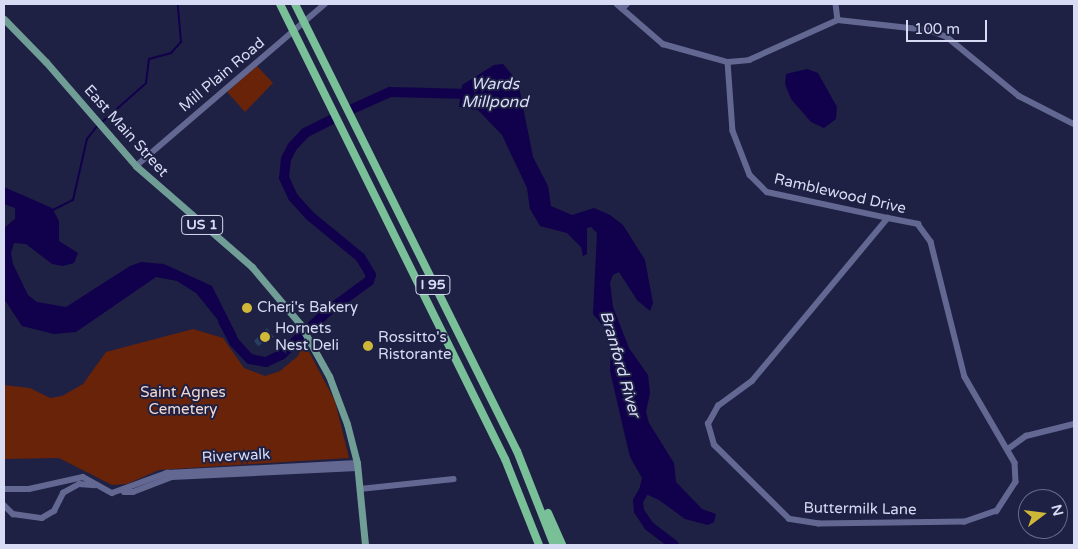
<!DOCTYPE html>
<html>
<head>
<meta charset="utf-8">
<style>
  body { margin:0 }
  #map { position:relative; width:1078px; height:549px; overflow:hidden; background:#1e2044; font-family:"Varela Round",sans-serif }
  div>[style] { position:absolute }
  .green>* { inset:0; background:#682309 }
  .water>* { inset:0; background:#11004b }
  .stream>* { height:2px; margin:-1px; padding:0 1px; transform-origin:1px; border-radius:1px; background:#11004b }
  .river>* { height:10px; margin:-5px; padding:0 5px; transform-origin:5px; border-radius:5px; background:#11004b }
  .building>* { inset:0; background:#283f61 }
  .minor>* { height:5.5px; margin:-2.75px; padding:0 2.75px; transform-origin:2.75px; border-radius:2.75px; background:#636892 }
  .major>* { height:7px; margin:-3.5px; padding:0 3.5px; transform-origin:3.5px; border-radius:3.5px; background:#709d96 }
  .highway>* { height:8px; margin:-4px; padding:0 4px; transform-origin:4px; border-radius:4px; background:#79c098 }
  .dots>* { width:14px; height:14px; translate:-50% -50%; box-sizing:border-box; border:2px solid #1e2044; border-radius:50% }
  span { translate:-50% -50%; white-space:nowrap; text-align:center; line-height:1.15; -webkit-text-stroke:4px #1e2044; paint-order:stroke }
  .shield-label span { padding:1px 4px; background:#1e2044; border:1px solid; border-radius:4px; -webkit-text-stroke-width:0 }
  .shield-label { font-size:14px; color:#d7dbf3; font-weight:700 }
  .street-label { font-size:15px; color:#d7dbf3 }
  .poi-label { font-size:15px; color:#d7dbf3 }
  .left { translate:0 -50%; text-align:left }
  .park-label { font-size:15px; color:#f1d7ce }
  .water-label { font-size:16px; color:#dadef4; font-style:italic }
  .frame { position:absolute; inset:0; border:5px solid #d7dbf3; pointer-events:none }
  .north { position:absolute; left:1018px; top:489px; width:50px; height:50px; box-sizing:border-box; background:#1e2044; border:1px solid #686b8a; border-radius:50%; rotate:75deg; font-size:14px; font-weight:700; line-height:20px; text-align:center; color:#d7dbf3 }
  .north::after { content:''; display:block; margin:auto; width:18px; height:22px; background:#cfb837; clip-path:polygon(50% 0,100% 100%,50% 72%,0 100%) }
  .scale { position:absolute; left:906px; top:20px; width:81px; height:22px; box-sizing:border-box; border:2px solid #d7dbf3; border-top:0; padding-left:6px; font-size:15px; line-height:18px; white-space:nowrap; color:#d7dbf3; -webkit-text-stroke:4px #1e2044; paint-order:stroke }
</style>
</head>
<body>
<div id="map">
  <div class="green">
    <div style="clip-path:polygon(257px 66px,273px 83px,245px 112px,227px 92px)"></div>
    <div style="clip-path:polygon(193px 329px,223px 338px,244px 368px,265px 376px,280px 371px,298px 356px,304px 342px,335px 401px,349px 458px,159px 470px,127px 484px,112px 485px,59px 458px,4px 459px,4px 385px,30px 388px,50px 398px,62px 396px,83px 384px,106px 352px)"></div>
  </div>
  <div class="water">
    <div style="clip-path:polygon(503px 64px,518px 82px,533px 157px,548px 186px,551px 206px,572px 215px,594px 208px,610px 215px,623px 225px,645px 260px,653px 303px,650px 311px,637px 300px,619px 272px,613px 275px,610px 282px,613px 307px,629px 348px,648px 375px,650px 393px,646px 412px,649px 423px,674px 463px,676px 482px,702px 509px,716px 514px,714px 522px,708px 525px,685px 519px,659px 500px,639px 491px,642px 478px,630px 457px,625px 436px,610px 371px,611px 348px,604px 327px,593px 314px,597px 233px,591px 227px,587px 228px,587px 254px,583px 256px,581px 247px,567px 233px,540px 226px,530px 209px,527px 188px,502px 135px,478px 110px,459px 107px,462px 85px,494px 65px)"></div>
    <div style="clip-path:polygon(807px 69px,818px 73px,837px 107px,836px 119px,824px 128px,811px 122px,791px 99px,785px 84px,786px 74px)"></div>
    <div style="clip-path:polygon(4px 187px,52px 208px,59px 221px,59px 241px,78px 253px,74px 263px,63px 266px,52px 264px,26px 244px,14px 243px,11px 253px,13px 264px,28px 295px,37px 302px,66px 307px,130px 266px,141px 262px,164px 264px,212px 286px,237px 336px,226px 330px,196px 293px,177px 281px,156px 277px,76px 332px,54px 334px,22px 326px,4px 299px,4px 228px,15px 219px,15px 208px,4px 204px)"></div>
  </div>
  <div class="stream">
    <div style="left:101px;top:123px;width:60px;rotate:-41.6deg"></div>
    <div style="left:146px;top:83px;width:24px;rotate:-83deg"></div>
    <div style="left:149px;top:59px;width:23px;rotate:-15deg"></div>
    <div style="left:171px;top:53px;width:15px;rotate:-48deg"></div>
    <div style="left:181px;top:42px;width:38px;rotate:-95deg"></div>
    <div style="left:51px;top:211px;width:25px;rotate:-27deg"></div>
    <div style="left:73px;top:200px;width:63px;rotate:-77.1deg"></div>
    <div style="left:87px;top:139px;width:16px;rotate:-52deg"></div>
  </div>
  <div class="river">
    <div style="left:352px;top:109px;width:42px;rotate:-24.1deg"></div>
    <div style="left:390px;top:92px;width:80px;rotate:1.4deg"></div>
    <div style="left:223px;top:321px;width:24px;rotate:62deg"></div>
    <div style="left:234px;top:342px;width:23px;rotate:47deg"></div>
    <div style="left:250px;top:359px;width:16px;rotate:11deg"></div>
    <div style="left:266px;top:362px;width:17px;rotate:-25deg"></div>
    <div style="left:281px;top:355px;width:64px;rotate:-43.1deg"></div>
    <div style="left:328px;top:311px;width:51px;rotate:-36.2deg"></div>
    <div style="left:369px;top:281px;width:6px;rotate:-72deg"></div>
    <div style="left:371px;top:275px;width:21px;rotate:-121deg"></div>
    <div style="left:360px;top:257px;width:65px;rotate:-140.6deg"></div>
    <div style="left:310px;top:216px;width:25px;rotate:-132deg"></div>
    <div style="left:293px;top:197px;width:21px;rotate:-115deg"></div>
    <div style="left:284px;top:178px;width:19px;rotate:-84deg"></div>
    <div style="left:286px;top:159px;width:13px;rotate:-63deg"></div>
    <div style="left:292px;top:147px;width:19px;rotate:-47deg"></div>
    <div style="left:305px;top:133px;width:29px;rotate:-27deg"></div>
    <div style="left:649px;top:482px;width:22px;rotate:120deg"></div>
    <div style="left:638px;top:501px;width:10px;rotate:84deg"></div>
    <div style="left:639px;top:511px;width:18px;rotate:56deg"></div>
    <div style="left:649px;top:526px;width:31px;rotate:37deg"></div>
  </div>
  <div class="building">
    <div style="clip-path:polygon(267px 328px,274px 337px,258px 346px,254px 341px)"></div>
  </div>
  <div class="minor">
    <div style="left:617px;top:4px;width:61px;rotate:41deg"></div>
    <div style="left:663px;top:44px;width:67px;rotate:15.5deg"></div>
    <div style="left:728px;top:62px;width:21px;rotate:-5deg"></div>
    <div style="left:749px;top:60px;width:98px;rotate:-24.2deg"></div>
    <div style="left:838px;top:20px;width:92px;rotate:6.3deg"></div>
    <div style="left:929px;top:30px;width:19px;rotate:21deg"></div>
    <div style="left:947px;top:37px;width:93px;rotate:39.3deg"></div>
    <div style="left:1019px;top:96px;width:62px;rotate:27deg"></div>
    <div style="left:836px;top:4px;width:16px;rotate:83deg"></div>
    <div style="left:622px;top:9px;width:7px;rotate:-45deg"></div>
    <div style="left:728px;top:62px;width:69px;rotate:85.9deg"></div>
    <div style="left:733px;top:131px;width:47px;rotate:68.9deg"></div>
    <div style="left:750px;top:175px;width:24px;rotate:45deg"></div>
    <div style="left:767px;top:192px;width:124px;rotate:12.1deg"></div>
    <div style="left:888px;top:218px;width:31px;rotate:11deg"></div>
    <div style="left:918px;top:224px;width:22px;rotate:54deg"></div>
    <div style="left:931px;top:242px;width:139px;rotate:75.9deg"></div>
    <div style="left:965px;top:377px;width:99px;rotate:59.8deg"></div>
    <div style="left:1015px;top:463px;width:19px;rotate:87deg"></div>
    <div style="left:1016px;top:482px;width:35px;rotate:123deg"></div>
    <div style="left:997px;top:511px;width:34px;rotate:161deg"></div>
    <div style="left:965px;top:522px;width:146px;rotate:179.2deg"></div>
    <div style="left:819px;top:524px;width:30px;rotate:-171deg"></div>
    <div style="left:789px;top:519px;width:105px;rotate:-135.4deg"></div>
    <div style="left:714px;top:445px;width:22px;rotate:-106deg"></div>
    <div style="left:708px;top:424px;width:21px;rotate:-61deg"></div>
    <div style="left:718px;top:406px;width:42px;rotate:-36.3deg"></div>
    <div style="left:752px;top:381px;width:212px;rotate:-50.2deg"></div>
    <div style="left:136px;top:166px;width:249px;rotate:-40.6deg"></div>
    <div style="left:1008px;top:449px;width:22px;rotate:-36deg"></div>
    <div style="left:1026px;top:436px;width:49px;rotate:-14deg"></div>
    <div style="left:4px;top:489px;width:25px"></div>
    <div style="left:29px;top:489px;width:55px;rotate:-12.5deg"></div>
    <div style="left:83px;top:477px;width:33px;rotate:29deg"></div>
    <div style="left:112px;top:493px;width:59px;rotate:-20deg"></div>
    <div style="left:167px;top:473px;width:190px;rotate:-3deg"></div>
    <div style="left:360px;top:489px;width:94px;rotate:-6.1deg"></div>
    <div style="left:124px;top:492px;width:9px"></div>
    <div style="left:133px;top:492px;width:42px;rotate:-21deg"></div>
    <div style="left:172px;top:477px;width:185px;rotate:-2.8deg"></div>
    <div style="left:4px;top:505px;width:13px;rotate:45deg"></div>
    <div style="left:13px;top:514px;width:29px;rotate:8deg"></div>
    <div style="left:42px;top:518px;width:14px;rotate:-30deg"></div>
    <div style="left:54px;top:511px;width:20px;rotate:-63deg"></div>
    <div style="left:63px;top:493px;width:18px;rotate:-29deg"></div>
    <div style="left:79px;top:484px;width:16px;rotate:4deg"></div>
  </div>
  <div class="major">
    <div style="left:4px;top:19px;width:60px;rotate:45.7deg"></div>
    <div style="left:46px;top:62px;width:138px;rotate:49.1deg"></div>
    <div style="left:136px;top:166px;width:154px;rotate:41deg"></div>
    <div style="left:252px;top:267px;width:75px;rotate:49.9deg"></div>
    <div style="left:300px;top:324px;width:60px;rotate:60.9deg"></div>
    <div style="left:329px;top:376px;width:51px;rotate:69.4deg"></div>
    <div style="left:347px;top:424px;width:40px;rotate:75.6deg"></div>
    <div style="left:357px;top:463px;width:82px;rotate:84.4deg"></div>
  </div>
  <div class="highway">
    <div style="left:280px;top:4px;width:508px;rotate:63.69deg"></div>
    <div style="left:505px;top:459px;width:92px;rotate:68.4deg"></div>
    <div style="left:295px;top:4px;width:499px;rotate:63.6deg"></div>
    <div style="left:517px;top:451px;width:101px;rotate:68.5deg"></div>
    <div style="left:548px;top:513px;width:35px;rotate:66deg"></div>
  </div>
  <div class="dots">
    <div style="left:247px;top:308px;background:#cfb837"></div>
    <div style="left:265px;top:337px;background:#cfb837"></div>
    <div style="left:368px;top:346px;background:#cfb837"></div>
  </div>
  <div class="shield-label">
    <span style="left:202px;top:225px">US 1</span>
    <span style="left:433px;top:285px">I 95</span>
  </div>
  <div class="street-label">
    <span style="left:222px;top:75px;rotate:-40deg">Mill Plain Road</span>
    <span style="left:126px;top:131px;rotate:48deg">East Main Street</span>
    <span style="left:840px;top:194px;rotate:13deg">Ramblewood Drive</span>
    <span style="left:236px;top:456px;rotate:-3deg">Riverwalk</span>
    <span style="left:860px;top:509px;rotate:1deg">Buttermilk Lane</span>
  </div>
  <div class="poi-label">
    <span class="left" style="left:257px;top:308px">Cheri's Bakery</span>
    <span class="left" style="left:275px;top:337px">Hornets<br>Nest Deli</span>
    <span class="left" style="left:378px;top:346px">Rossitto's<br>Ristorante</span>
  </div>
  <div class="park-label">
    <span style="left:183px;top:401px">Saint Agnes<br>Cemetery</span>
  </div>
  <div class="water-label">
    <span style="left:495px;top:93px">Wards<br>Millpond</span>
    <span style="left:620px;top:364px;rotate:74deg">Branford River</span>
  </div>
  <div class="frame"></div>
  <div class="north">N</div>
  <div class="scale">100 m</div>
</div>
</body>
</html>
